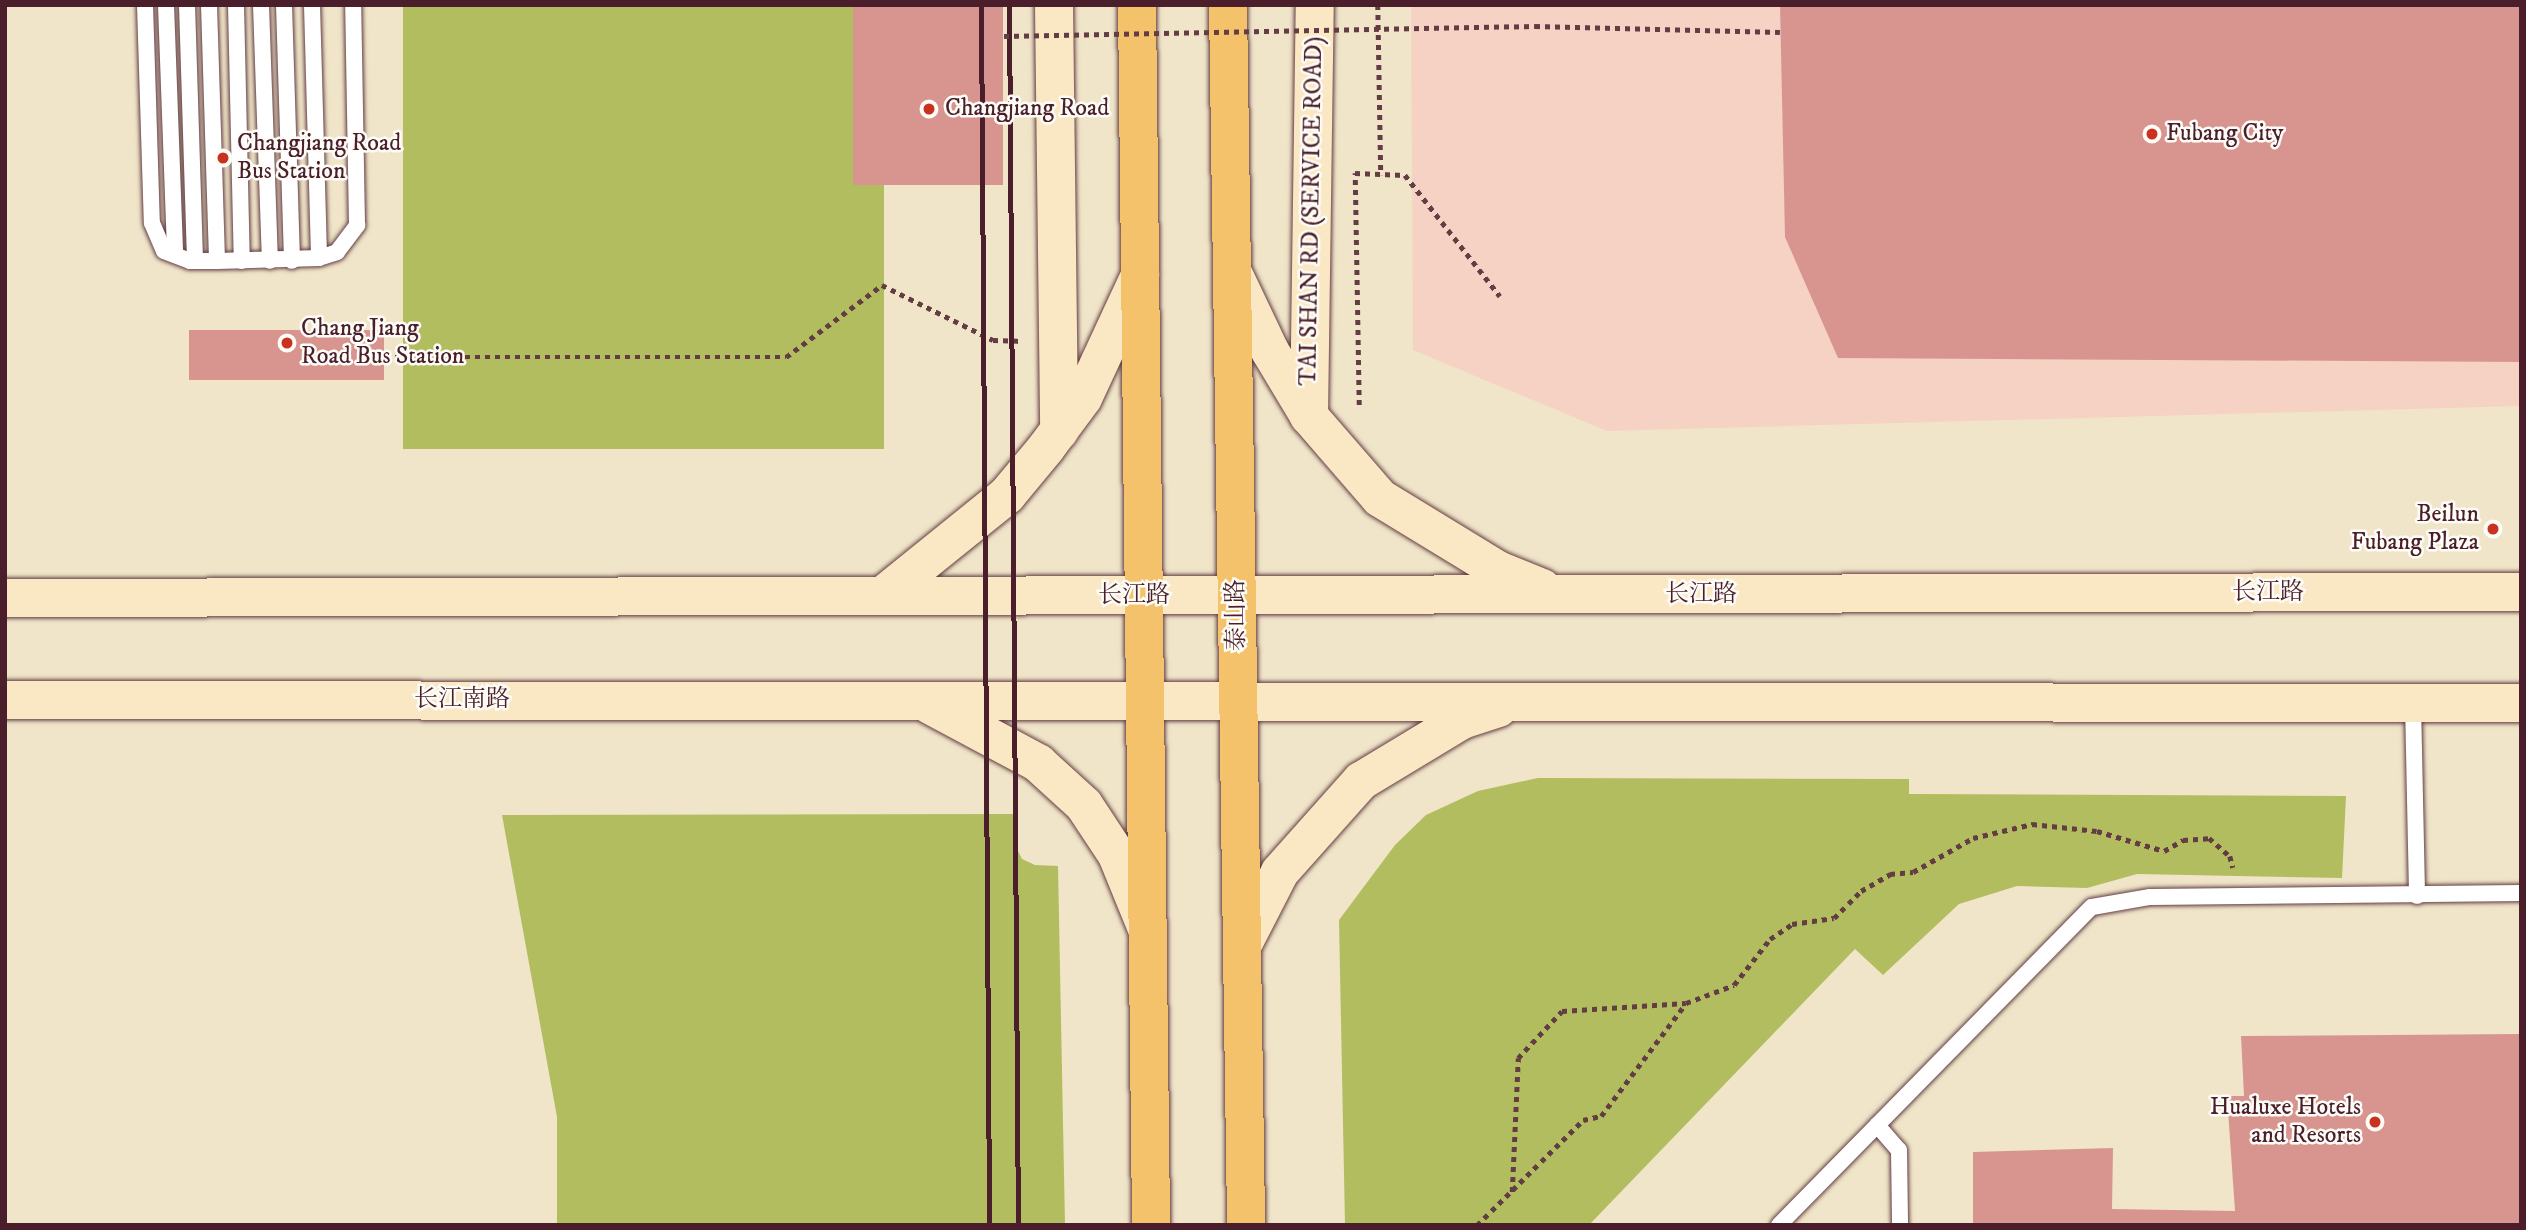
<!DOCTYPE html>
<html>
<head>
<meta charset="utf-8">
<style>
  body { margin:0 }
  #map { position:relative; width:2526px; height:1230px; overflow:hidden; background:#f0e5c9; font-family:"IM FELL DW Pica","Noto Serif SC",serif }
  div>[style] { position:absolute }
  .built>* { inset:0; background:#f6d2c4 }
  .green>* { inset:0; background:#b1bd5f; transform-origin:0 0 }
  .building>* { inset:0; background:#d8958f; transform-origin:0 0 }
  .path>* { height:4.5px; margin-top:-2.25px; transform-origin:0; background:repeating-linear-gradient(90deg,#633d43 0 5px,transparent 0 10px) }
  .roads { filter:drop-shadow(0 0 2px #633d43) drop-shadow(0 0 2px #633d43) }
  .lane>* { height:16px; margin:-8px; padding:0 8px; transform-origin:8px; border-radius:8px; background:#fff }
  .secondary>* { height:38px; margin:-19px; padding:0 19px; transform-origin:19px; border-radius:19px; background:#fae7c3 }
  .primary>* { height:38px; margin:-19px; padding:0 19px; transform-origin:19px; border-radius:19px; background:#f3c26a }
  .rail>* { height:5px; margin:-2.5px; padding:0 2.5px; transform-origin:2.5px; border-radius:2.5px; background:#4a1f2b }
  .path-bridge>* { height:4.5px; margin-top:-2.25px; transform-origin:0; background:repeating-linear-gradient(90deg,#633d43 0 5px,transparent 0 10px) }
  .dots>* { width:19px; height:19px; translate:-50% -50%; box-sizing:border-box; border:4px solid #fdfcf7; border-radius:50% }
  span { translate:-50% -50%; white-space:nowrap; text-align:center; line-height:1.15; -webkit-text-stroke:5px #fdfcf7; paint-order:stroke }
  .poi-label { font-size:24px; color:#4a1f2b }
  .left { translate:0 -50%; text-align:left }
  .right { translate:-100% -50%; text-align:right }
  .street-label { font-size:24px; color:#4a1f2b }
  .frame { position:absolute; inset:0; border:7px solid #4a1f2b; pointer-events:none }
</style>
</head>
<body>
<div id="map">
  <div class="built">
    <div style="clip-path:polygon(1411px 5px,2521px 5px,2521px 406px,1607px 431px,1413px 350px)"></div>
  </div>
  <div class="green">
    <div style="left:403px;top:5px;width:481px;height:444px"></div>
    <div style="clip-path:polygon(1538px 778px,1909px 779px,1909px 794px,2346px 796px,2342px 878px,2137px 874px,2087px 888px,2017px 886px,1959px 904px,1883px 975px,1855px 949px,1589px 1225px,1345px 1225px,1339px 920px,1395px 845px,1426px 815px,1478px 791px)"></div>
    <div style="clip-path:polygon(1014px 814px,1013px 841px,1022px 859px,1035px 865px,1058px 866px,1065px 1225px,557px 1225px,557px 1117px,502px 815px)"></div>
  </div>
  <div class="building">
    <div style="left:853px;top:5px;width:150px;height:180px"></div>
    <div style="clip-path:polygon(1780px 5px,2521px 5px,2521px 362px,1838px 358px,1785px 237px)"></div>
    <div style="left:189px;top:330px;width:195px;height:50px"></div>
    <div style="clip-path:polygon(2521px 1034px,2521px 1225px,1973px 1225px,1973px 1152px,2113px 1148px,2112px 1209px,2235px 1211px,2227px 1096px,2244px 1096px,2241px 1036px)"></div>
  </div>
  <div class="path">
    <div style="left:1378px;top:5px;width:170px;rotate:89deg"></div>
    <div style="left:385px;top:357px;width:401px"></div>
    <div style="left:786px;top:357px;width:120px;rotate:-36.9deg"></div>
    <div style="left:882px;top:285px;width:124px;rotate:26.4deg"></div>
    <div style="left:993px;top:340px;width:26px;rotate:2deg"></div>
    <div style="left:1359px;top:405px;width:232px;rotate:-91deg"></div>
    <div style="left:1355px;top:173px;width:50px;rotate:2.3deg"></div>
    <div style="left:1405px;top:175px;width:154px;rotate:51.9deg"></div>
    <div style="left:1512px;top:1192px;width:134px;rotate:-87.4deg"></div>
    <div style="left:1518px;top:1058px;width:64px;rotate:-46.9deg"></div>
    <div style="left:1562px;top:1011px;width:124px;rotate:-3.7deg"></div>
    <div style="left:1477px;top:1225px;width:149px;rotate:-44.7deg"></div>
    <div style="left:1583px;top:1120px;width:18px;rotate:-13deg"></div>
    <div style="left:1601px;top:1116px;width:141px;rotate:-53deg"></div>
    <div style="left:1686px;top:1003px;width:51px;rotate:-20.6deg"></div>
    <div style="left:1734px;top:985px;width:58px;rotate:-52deg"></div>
    <div style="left:1770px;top:939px;width:27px;rotate:-34deg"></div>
    <div style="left:1792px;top:924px;width:42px;rotate:-8.1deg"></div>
    <div style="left:1834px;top:918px;width:38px;rotate:-45deg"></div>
    <div style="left:1861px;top:891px;width:34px;rotate:-30deg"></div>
    <div style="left:1890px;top:874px;width:23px;rotate:-5deg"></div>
    <div style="left:1913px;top:872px;width:69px;rotate:-29.5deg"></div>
    <div style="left:1973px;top:838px;width:61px;rotate:-13.3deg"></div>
    <div style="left:2032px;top:824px;width:65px;rotate:6.1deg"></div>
    <div style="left:2097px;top:831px;width:70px;rotate:16.6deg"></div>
    <div style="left:2164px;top:851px;width:22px;rotate:-30deg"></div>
    <div style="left:2183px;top:840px;width:26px;rotate:-4deg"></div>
    <div style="left:2209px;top:838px;width:28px;rotate:41deg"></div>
    <div style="left:2230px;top:856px;width:12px;rotate:76deg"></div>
  </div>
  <div class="roads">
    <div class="lane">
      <div style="left:145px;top:5px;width:218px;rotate:88.2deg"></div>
      <div style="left:152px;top:223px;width:30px;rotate:67deg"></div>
      <div style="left:164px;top:251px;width:28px;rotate:21deg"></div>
      <div style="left:190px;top:261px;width:27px"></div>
      <div style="left:217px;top:261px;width:102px;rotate:-1.7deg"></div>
      <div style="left:319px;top:258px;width:19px;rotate:-18deg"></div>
      <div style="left:337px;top:252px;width:34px;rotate:-53deg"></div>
      <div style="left:357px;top:225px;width:220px;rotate:-91deg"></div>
      <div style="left:166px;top:5px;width:250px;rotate:87.9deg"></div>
      <div style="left:187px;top:5px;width:256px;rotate:88.2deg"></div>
      <div style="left:209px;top:5px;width:256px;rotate:88.2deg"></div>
      <div style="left:236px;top:5px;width:256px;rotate:88.7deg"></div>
      <div style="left:261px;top:5px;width:256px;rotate:88deg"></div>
      <div style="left:284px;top:5px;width:256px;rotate:88.2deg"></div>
      <div style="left:312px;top:5px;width:253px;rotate:88.4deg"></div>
      <div style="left:2413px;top:703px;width:193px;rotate:88.8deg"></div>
      <div style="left:1877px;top:1125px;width:33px;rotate:49deg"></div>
      <div style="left:1899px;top:1150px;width:75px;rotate:89.2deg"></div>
      <div style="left:1779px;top:1225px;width:446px;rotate:-45.5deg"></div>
      <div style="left:2092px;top:907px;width:59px;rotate:-9.8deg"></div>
      <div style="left:2150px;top:897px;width:371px;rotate:-0.6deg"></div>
    </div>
    <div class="secondary">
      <div style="left:1054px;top:5px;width:426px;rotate:89.3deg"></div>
      <div style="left:1232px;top:271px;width:89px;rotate:64.6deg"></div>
      <div style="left:1270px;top:351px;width:76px;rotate:59deg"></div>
      <div style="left:1309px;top:416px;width:108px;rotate:49.1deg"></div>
      <div style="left:1380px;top:498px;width:138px;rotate:31.4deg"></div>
      <div style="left:1498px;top:570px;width:48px;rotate:22.2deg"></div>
      <div style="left:1309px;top:416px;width:411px;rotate:-89.2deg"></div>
      <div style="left:882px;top:596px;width:161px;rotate:-38.9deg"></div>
      <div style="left:1007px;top:495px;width:61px;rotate:-50.3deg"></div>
      <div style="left:1046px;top:448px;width:62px;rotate:-53.5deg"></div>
      <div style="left:1083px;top:398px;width:136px;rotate:-65.1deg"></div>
      <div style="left:5px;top:598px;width:2516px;rotate:-0.14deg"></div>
      <div style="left:5px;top:700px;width:2516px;rotate:0.07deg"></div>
      <div style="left:930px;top:705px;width:123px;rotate:28.2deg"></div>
      <div style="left:1038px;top:763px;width:62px;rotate:42.4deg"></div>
      <div style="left:1084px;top:805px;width:60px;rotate:56.6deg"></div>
      <div style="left:1117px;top:855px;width:80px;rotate:67.9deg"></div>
      <div style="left:1242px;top:946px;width:83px;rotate:-62.8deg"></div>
      <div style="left:1280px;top:872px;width:122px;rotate:-48.3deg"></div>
      <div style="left:1361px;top:781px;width:118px;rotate:-31.1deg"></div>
      <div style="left:1462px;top:720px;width:38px;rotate:-18deg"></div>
    </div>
    <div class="primary">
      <div style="left:1137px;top:5px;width:1220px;rotate:89.34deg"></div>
      <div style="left:1228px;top:5px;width:1220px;rotate:89.15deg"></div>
    </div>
  </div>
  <div class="rail">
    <div style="left:981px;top:5px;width:1220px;rotate:89.62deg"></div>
    <div style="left:1009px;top:5px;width:1220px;rotate:89.58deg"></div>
  </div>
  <div class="path-bridge">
    <div style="left:1004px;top:36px;width:531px;rotate:-1.08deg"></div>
    <div style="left:1535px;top:26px;width:245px;rotate:1.4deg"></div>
  </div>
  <div class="dots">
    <div style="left:929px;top:109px;background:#c8321e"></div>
    <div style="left:2152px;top:134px;background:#c8321e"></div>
    <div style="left:223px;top:158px;background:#c8321e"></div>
    <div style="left:287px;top:343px;background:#c8321e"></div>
    <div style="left:2493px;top:529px;background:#c8321e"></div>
    <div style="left:2375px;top:1122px;background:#c8321e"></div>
  </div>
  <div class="poi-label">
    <span class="left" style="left:945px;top:109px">Changjiang Road</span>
    <span class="left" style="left:2166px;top:134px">Fubang City</span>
    <span class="left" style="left:237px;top:158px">Changjiang Road<br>Bus Station</span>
    <span class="left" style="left:301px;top:343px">Chang Jiang<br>Road Bus Station</span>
    <span class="right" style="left:2479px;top:529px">Beilun<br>Fubang Plaza</span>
    <span class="right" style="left:2361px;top:1122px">Hualuxe Hotels<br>and Resorts</span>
  </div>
  <div class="street-label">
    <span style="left:1312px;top:211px;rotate:-89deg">TAI SHAN RD (SERVICE ROAD)</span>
    <span style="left:2268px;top:593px">长江路</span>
    <span style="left:1701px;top:595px">长江路</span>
    <span style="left:1134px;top:596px">长江路</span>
    <span style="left:1237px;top:615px;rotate:-91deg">泰山路</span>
    <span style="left:462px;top:700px">长江南路</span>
  </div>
  <div class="frame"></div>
</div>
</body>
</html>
